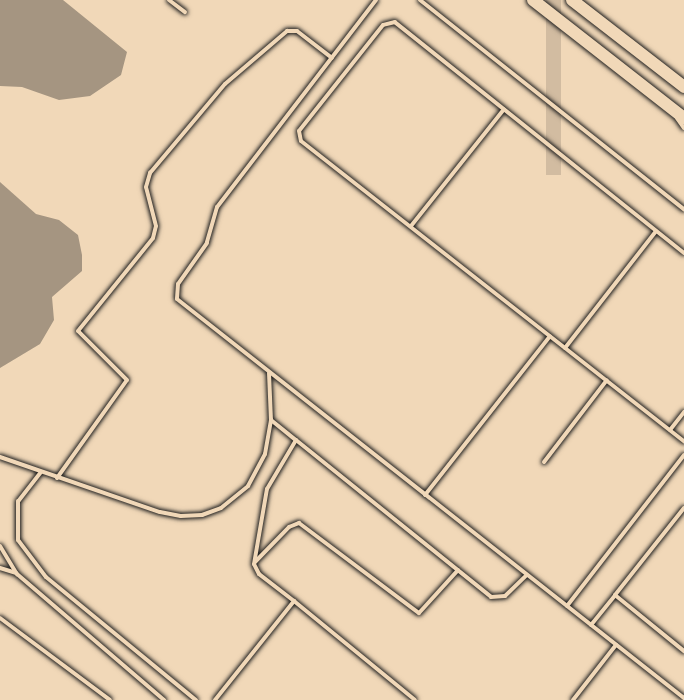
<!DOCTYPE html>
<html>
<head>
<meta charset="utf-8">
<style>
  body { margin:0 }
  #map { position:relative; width:684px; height:700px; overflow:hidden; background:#f1d8b8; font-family:Mynerve,sans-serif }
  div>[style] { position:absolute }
  .green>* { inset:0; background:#d2bca1; transform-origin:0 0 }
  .water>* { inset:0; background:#a59581 }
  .roads { filter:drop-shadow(0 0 2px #1c1c1c) drop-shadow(0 0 2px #1c1c1c) }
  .service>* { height:4px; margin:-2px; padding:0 2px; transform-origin:2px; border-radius:2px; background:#f1d8b8 }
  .trunk>* { height:12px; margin:-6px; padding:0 6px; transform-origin:6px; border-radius:6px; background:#f1d8b8 }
  span { translate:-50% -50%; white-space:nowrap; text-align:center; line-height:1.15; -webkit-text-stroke:6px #f1d8b8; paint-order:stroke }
</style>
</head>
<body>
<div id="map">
  <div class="green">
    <div style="left:546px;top:0;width:15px;height:175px"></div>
  </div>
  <div class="water">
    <div style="clip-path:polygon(0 0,63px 0,127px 52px,121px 75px,90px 96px,59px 100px,22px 87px,0 86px)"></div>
    <div style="clip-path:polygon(0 182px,36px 214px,59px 220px,78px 235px,82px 255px,82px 271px,52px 297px,54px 320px,40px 344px,0 368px)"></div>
  </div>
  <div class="roads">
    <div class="service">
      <div style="left:169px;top:0;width:20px;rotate:37deg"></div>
      <div style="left:376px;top:0;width:261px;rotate:127.5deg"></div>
      <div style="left:217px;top:207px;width:37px;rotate:106deg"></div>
      <div style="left:207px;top:243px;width:50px;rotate:125.3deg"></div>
      <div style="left:178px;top:284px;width:15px;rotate:94deg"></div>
      <div style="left:177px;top:299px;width:645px;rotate:38.2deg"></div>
      <div style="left:420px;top:0;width:337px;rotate:38.4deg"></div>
      <div style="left:677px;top:118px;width:12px;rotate:55deg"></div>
      <div style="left:411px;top:226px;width:149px;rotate:-51.5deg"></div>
      <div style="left:684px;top:253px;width:370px;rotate:-141.4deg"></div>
      <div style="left:395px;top:22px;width:12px;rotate:166deg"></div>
      <div style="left:383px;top:25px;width:135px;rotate:128.4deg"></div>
      <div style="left:299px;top:131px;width:10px;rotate:79deg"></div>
      <div style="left:301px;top:141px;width:487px;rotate:38.1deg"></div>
      <div style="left:565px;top:348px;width:148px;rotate:-52.1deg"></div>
      <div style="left:269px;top:373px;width:47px;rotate:87.6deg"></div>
      <div style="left:271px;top:420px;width:32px;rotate:39deg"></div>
      <div style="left:670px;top:430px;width:23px;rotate:-52deg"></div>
      <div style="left:0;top:457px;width:169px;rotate:19deg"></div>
      <div style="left:160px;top:512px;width:21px;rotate:11deg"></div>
      <div style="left:181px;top:516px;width:21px;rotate:-3deg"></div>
      <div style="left:202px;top:515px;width:20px;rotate:-20deg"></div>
      <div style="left:221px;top:508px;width:35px;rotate:-39deg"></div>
      <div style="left:248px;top:486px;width:36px;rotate:-62deg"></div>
      <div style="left:265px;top:454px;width:35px;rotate:-80deg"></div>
      <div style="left:544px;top:462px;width:103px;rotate:-52.5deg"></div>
      <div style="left:41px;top:472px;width:37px;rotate:128deg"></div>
      <div style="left:18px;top:501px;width:39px;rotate:90deg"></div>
      <div style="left:18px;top:540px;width:46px;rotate:52.9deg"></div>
      <div style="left:46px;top:577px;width:194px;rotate:39.4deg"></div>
      <div style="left:57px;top:478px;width:120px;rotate:-54.5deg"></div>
      <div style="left:127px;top:380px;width:69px;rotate:-135deg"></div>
      <div style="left:78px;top:331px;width:119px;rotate:-51.1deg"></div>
      <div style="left:153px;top:238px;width:12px;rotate:-76deg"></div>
      <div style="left:156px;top:226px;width:40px;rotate:-104.4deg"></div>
      <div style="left:146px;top:187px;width:15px;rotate:-74deg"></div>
      <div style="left:150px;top:173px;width:116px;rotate:-49.9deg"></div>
      <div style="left:225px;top:84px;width:82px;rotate:-40.5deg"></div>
      <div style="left:287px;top:31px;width:10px"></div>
      <div style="left:297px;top:31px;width:44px;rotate:37.6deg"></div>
      <div style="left:425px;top:495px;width:202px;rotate:-51.8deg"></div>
      <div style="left:0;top:546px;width:33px;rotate:59deg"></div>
      <div style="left:17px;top:574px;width:194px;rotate:40.6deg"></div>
      <div style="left:255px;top:562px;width:49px;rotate:-45.8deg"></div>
      <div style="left:289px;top:527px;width:11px;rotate:-22deg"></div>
      <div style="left:299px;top:523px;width:150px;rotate:36.9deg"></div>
      <div style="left:419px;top:613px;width:58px;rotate:-47.8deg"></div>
      <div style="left:0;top:568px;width:17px;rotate:17deg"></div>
      <div style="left:615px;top:595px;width:111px;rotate:-51.6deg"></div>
      <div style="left:294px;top:601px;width:156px;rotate:39.3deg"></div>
      <div style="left:567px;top:606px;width:191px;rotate:-52.2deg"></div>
      <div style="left:0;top:618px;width:137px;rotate:36.7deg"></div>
      <div style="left:591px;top:625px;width:38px;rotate:-51deg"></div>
      <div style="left:615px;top:595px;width:89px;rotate:39.1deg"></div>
      <div style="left:215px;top:700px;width:127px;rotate:-51.4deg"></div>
      <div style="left:294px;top:601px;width:44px;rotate:-142.4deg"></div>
      <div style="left:259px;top:574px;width:11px;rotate:-117deg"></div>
      <div style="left:254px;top:564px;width:76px;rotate:-80.2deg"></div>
      <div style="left:267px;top:489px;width:57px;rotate:-59.4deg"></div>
      <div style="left:296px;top:440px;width:250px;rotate:38.8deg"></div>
      <div style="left:491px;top:597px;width:14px;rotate:-4deg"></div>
      <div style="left:505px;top:596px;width:30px;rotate:-44deg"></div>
      <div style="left:573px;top:700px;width:70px;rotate:-52deg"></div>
    </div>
    <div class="trunk">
      <div style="left:533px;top:0;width:192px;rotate:38deg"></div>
      <div style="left:572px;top:0;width:142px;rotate:37.8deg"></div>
    </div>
  </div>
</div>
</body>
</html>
